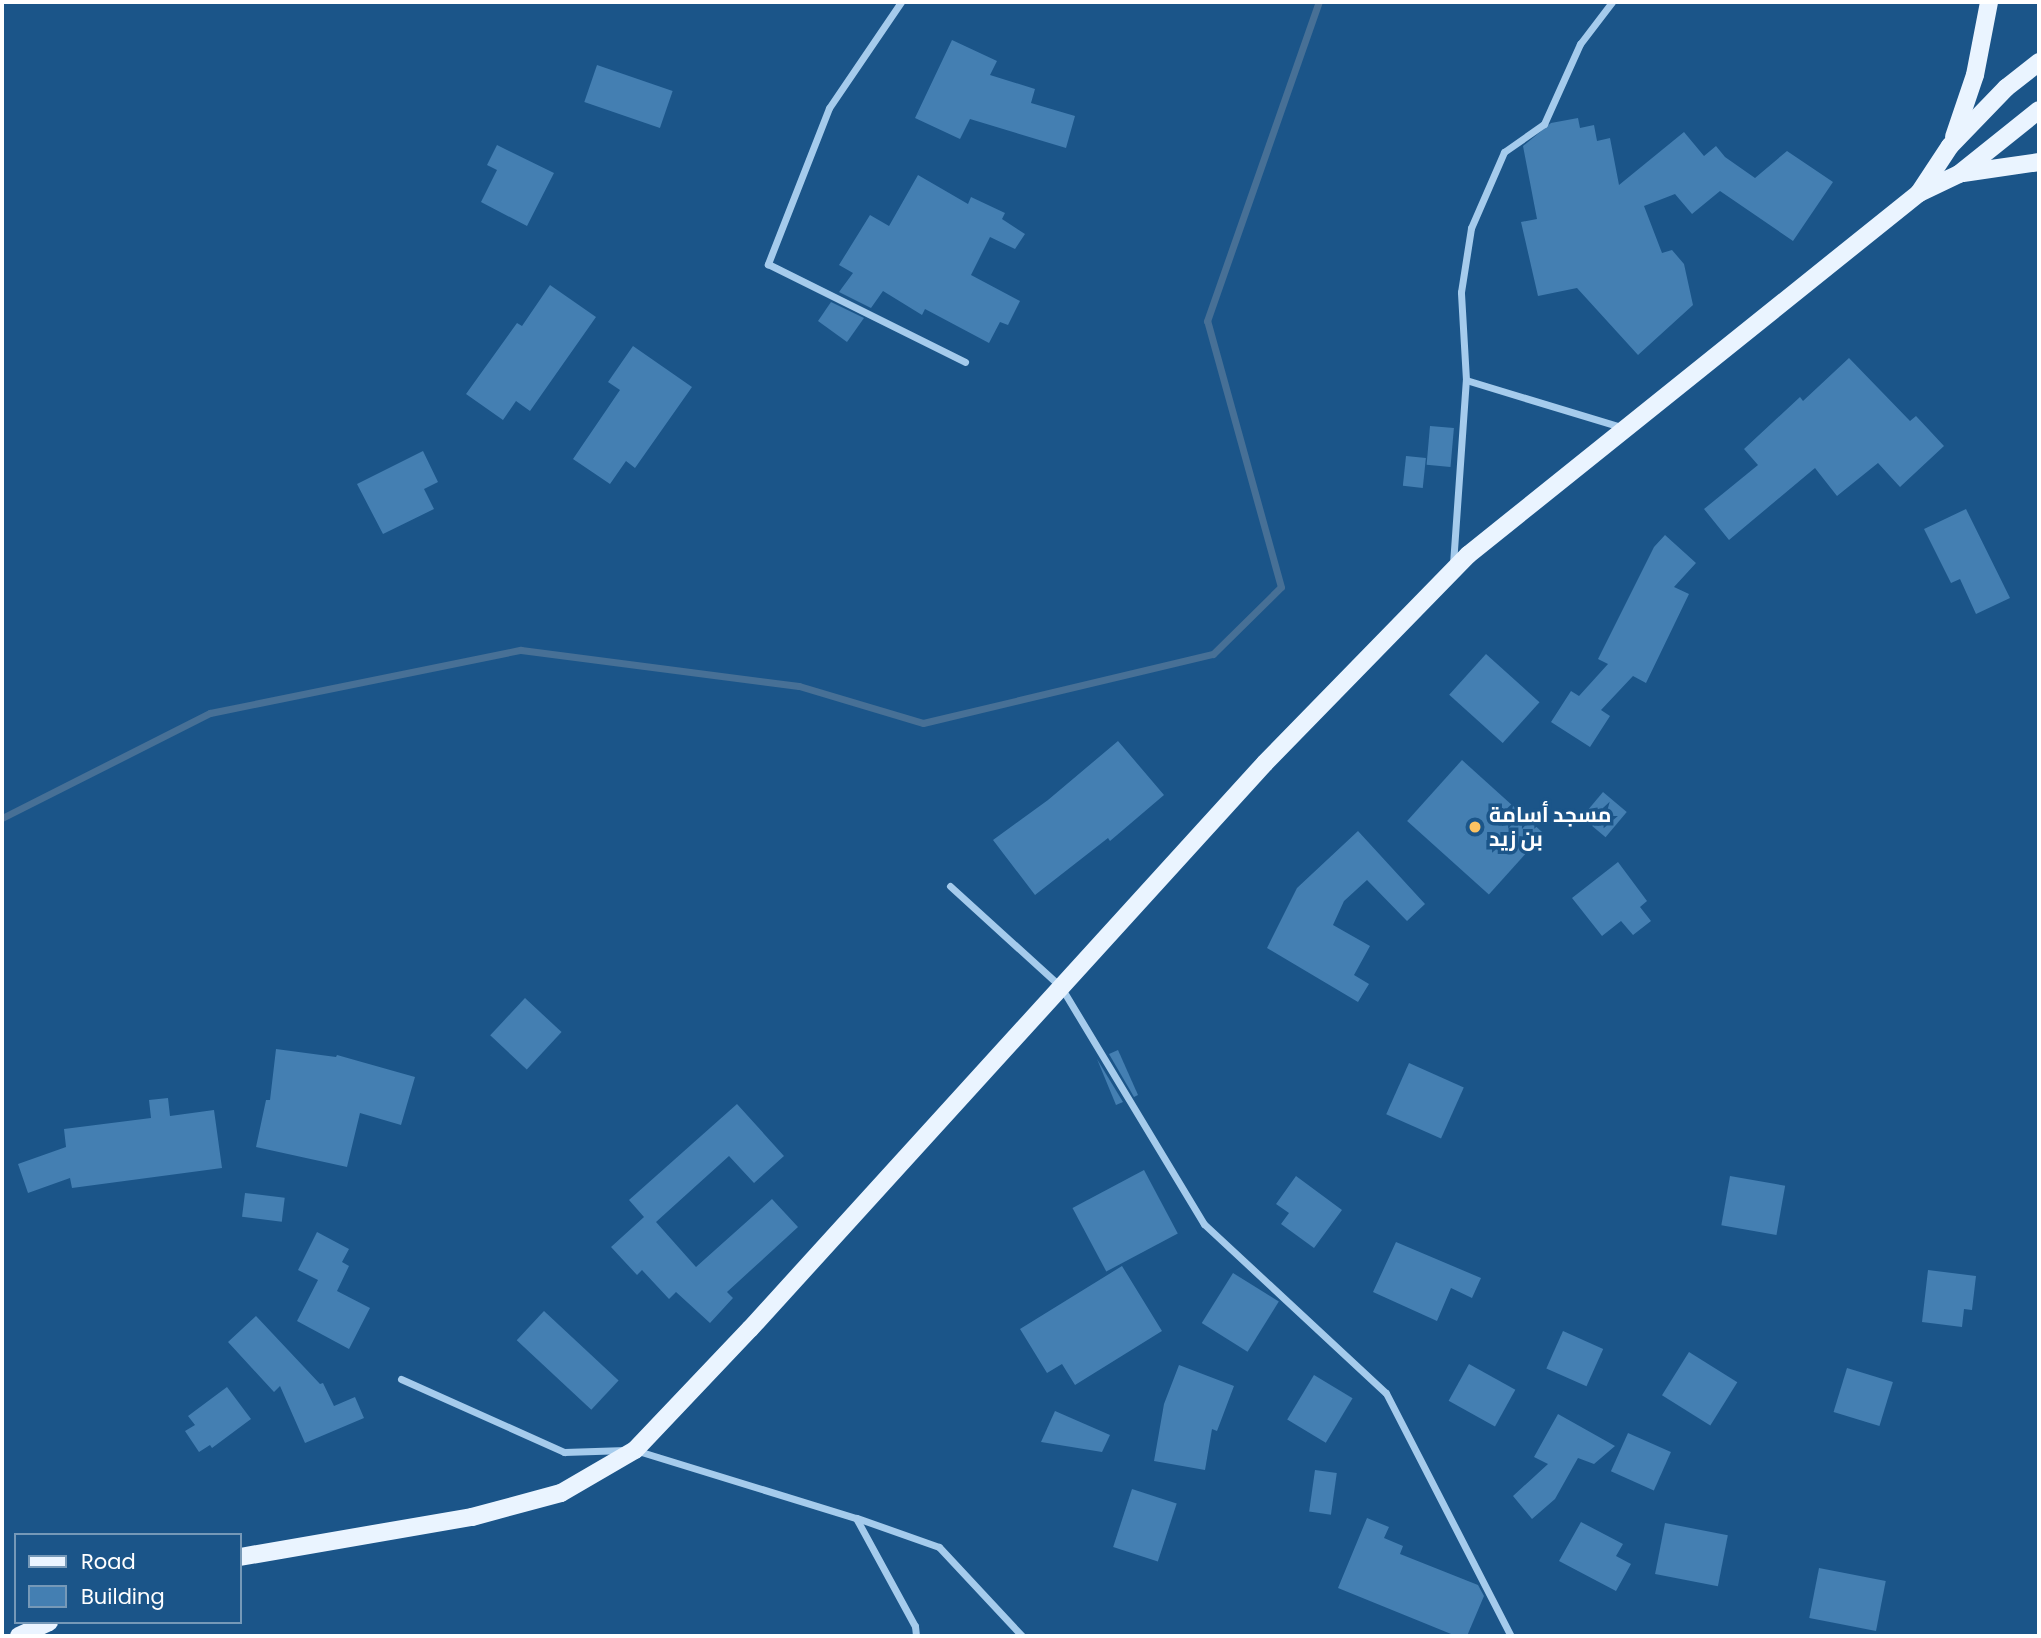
<!DOCTYPE html>
<html>
<head>
<meta charset="utf-8">
<style>
  body { margin:0 }
  #map { position:relative; width:2041px; height:1638px; overflow:hidden; background:#1b5589; font-family:Poppins,Cairo,sans-serif }
  div>[style] { position:absolute }
  .stream>* { height:7px; margin:-3.5px; padding:0 3.5px; transform-origin:3.5px; border-radius:3.5px; background:#477096 }
  .building>* { inset:0; background:#447fb2; transform-origin:0 0 }
  .minor>* { height:7px; margin:-3.5px; padding:0 3.5px; transform-origin:3.5px; border-radius:3.5px; background:#a5cbec }
  .primary>* { height:18px; margin:-9px; padding:0 9px; transform-origin:9px; border-radius:9px; background:#eaf4ff }
  .dots>* { width:19px; height:19px; translate:-50% -50%; box-sizing:border-box; border:4px solid #1b5589; border-radius:50% }
  span { translate:-50% -50%; white-space:nowrap; text-align:center; line-height:1.15; -webkit-text-stroke:7px #1b5589; paint-order:stroke }
  .poi-label { font-size:21px; color:#fff; font-weight:700 }
  .left { translate:0 -50%; text-align:left }
  .frame { position:absolute; inset:0; border:4px solid #fff; pointer-events:none }
  .legend { position:absolute; left:14px; top:1533px; width:228px; height:91px; box-sizing:border-box; background:#1b5589; border:2px solid #7699b8; margin:0; padding:9px 12px; list-style:none; font-size:21px; color:#fff }
  .legend li { display:flex; align-items:center; gap:14px; height:35px }
  .legend b { width:35px; border:2px solid #7699b8 }
</style>
</head>
<body>
<div id="map">
  <div class="stream">
    <div style="left:2px;top:818px;width:233px;rotate:-26.8deg"></div>
    <div style="left:210px;top:713px;width:317px;rotate:-11.5deg"></div>
    <div style="left:521px;top:650px;width:280px;rotate:7.4deg"></div>
    <div style="left:799px;top:686px;width:129px;rotate:16.6deg"></div>
    <div style="left:923px;top:723px;width:298px;rotate:-13.4deg"></div>
    <div style="left:1213px;top:654px;width:95px;rotate:-44.6deg"></div>
    <div style="left:1281px;top:587px;width:276px;rotate:-105.5deg"></div>
    <div style="left:1207px;top:321px;width:338px;rotate:-70.7deg"></div>
  </div>
  <div class="building">
    <div style="clip-path:polygon(952px 40px,997px 61px,990px 75px,1035px 89px,1031px 103px,1075px 116px,1066px 148px,970px 119px,960px 139px,915px 118px)"></div>
    <div style="left:597px;top:65px;width:80px;height:39px;rotate:19deg"></div>
    <div style="clip-path:polygon(1578px 118px,1580px 128px,1594px 125px,1597px 141px,1610px 138px,1619px 185px,1684px 132px,1704px 156px,1716px 146px,1725px 157px,1755px 178px,1787px 151px,1833px 182px,1793px 241px,1720px 191px,1692px 214px,1675px 194px,1644px 206px,1662px 253px,1672px 250px,1684px 264px,1693px 305px,1638px 355px,1577px 288px,1538px 296px,1521px 222px,1537px 219px,1523px 146px,1551px 123px)"></div>
    <div style="clip-path:polygon(497px 145px,554px 173px,527px 226px,481px 202px,497px 170px,487px 165px)"></div>
    <div style="clip-path:polygon(918px 175px,968px 204px,971px 197px,1005px 213px,1002px 219px,1025px 234px,1015px 249px,990px 237px,971px 275px,1020px 301px,1008px 325px,1000px 322px,989px 343px,925px 309px,922px 315px,883px 291px,871px 308px,839px 292px,853px 273px,839px 265px,870px 215px,889px 226px)"></div>
    <div style="clip-path:polygon(550px 285px,596px 317px,530px 411px,516px 401px,503px 420px,466px 394px,517px 323px,522px 326px)"></div>
    <div style="clip-path:polygon(831px 302px,864px 318px,847px 342px,818px 321px)"></div>
    <div style="clip-path:polygon(633px 346px,692px 387px,635px 468px,626px 461px,610px 484px,573px 459px,620px 390px,608px 382px)"></div>
    <div style="clip-path:polygon(1849px 358px,1910px 421px,1916px 416px,1944px 446px,1900px 487px,1878px 463px,1837px 496px,1815px 468px,1729px 540px,1704px 509px,1758px 465px,1744px 449px,1800px 397px,1803px 401px)"></div>
    <div style="left:1430px;top:426px;width:24px;height:39px;rotate:5deg"></div>
    <div style="clip-path:polygon(423px 451px,438px 482px,424px 489px,434px 509px,383px 534px,357px 484px)"></div>
    <div style="left:1406px;top:456px;width:20px;height:30px;rotate:6deg"></div>
    <div style="clip-path:polygon(1966px 509px,2010px 598px,1976px 614px,1960px 579px,1951px 583px,1924px 529px)"></div>
    <div style="clip-path:polygon(1665px 535px,1696px 563px,1674px 587px,1689px 594px,1646px 683px,1633px 676px,1601px 710px,1610px 716px,1590px 747px,1551px 722px,1571px 691px,1579px 696px,1608px 664px,1598px 659px,1654px 547px)"></div>
    <div style="left:1486px;top:654px;width:72px;height:55px;rotate:42deg"></div>
    <div style="clip-path:polygon(1118px 741px,1164px 795px,1110px 841px,1108px 838px,1035px 895px,993px 840px,1048px 800px)"></div>
    <div style="left:1462px;top:760px;width:110px;height:82px;rotate:42deg"></div>
    <div style="left:1603px;top:792px;width:31px;height:33px;rotate:40deg"></div>
    <div style="clip-path:polygon(1358px 831px,1425px 904px,1407px 921px,1367px 880px,1344px 901px,1333px 925px,1370px 946px,1354px 975px,1369px 984px,1358px 1002px,1267px 948px,1297px 888px)"></div>
    <div style="clip-path:polygon(1618px 862px,1647px 901px,1640px 907px,1651px 921px,1633px 935px,1621px 921px,1602px 936px,1572px 898px)"></div>
    <div style="left:525px;top:998px;width:50px;height:51px;rotate:43deg"></div>
    <div style="clip-path:polygon(276px 1049px,336px 1057px,337px 1055px,415px 1077px,401px 1125px,360px 1113px,347px 1167px,256px 1147px,266px 1100px,270px 1100px)"></div>
    <div style="clip-path:polygon(1118px 1050px,1138px 1095px,1134px 1097px,1109px 1054px)"></div>
    <div style="clip-path:polygon(1097px 1059px,1123px 1102px,1116px 1105px)"></div>
    <div style="left:1409px;top:1063px;width:60px;height:56px;rotate:24deg"></div>
    <div style="clip-path:polygon(168px 1098px,170px 1116px,214px 1110px,222px 1168px,72px 1188px,70px 1178px,28px 1193px,18px 1164px,66px 1147px,64px 1129px,151px 1118px,149px 1100px)"></div>
    <div style="clip-path:polygon(737px 1104px,784px 1156px,754px 1183px,729px 1156px,656px 1222px,696px 1267px,772px 1199px,798px 1227px,727px 1292px,733px 1298px,710px 1323px,676px 1292px,669px 1299px,642px 1270px,637px 1275px,611px 1247px,644px 1217px,629px 1200px)"></div>
    <div style="left:1144px;top:1170px;width:72px;height:81px;rotate:62deg"></div>
    <div style="clip-path:polygon(1296px 1176px,1342px 1210px,1314px 1248px,1281px 1224px,1289px 1213px,1276px 1204px)"></div>
    <div style="left:1730px;top:1176px;width:56px;height:50px;rotate:10deg"></div>
    <div style="left:245px;top:1193px;width:40px;height:24px;rotate:7deg"></div>
    <div style="clip-path:polygon(317px 1232px,349px 1249px,342px 1262px,349px 1266px,337px 1291px,370px 1308px,349px 1349px,297px 1321px,318px 1280px,298px 1270px)"></div>
    <div style="clip-path:polygon(1396px 1242px,1481px 1278px,1472px 1298px,1451px 1288px,1437px 1321px,1373px 1292px)"></div>
    <div style="clip-path:polygon(1122px 1266px,1162px 1331px,1075px 1385px,1062px 1364px,1047px 1373px,1020px 1329px)"></div>
    <div style="clip-path:polygon(1928px 1270px,1976px 1276px,1972px 1310px,1964px 1309px,1962px 1327px,1922px 1322px)"></div>
    <div style="left:1233px;top:1273px;width:54px;height:59px;rotate:32deg"></div>
    <div style="left:544px;top:1311px;width:102px;height:40px;rotate:43deg"></div>
    <div style="clip-path:polygon(256px 1316px,320px 1384px,323px 1383px,334px 1406px,355px 1397px,364px 1418px,305px 1443px,280px 1386px,274px 1392px,228px 1342px)"></div>
    <div style="left:1563px;top:1331px;width:44px;height:41px;rotate:24deg"></div>
    <div style="left:1689px;top:1352px;width:57px;height:51px;rotate:32deg"></div>
    <div style="left:1469px;top:1364px;width:53px;height:42px;rotate:29deg"></div>
    <div style="clip-path:polygon(1179px 1365px,1234px 1386px,1217px 1431px,1212px 1429px,1205px 1470px,1154px 1461px,1164px 1404px)"></div>
    <div style="left:1847px;top:1368px;width:48px;height:46px;rotate:17deg"></div>
    <div style="left:1314px;top:1375px;width:45px;height:52px;rotate:31deg"></div>
    <div style="clip-path:polygon(227px 1387px,251px 1419px,212px 1448px,210px 1445px,199px 1452px,185px 1431px,195px 1425px,188px 1416px)"></div>
    <div style="clip-path:polygon(1055px 1411px,1110px 1435px,1102px 1452px,1041px 1442px)"></div>
    <div style="clip-path:polygon(1558px 1414px,1615px 1446px,1594px 1464px,1578px 1458px,1555px 1499px,1532px 1519px,1513px 1496px,1548px 1464px,1534px 1457px)"></div>
    <div style="left:1628px;top:1433px;width:47px;height:42px;rotate:24deg"></div>
    <div style="left:1315px;top:1470px;width:22px;height:42px;rotate:8deg"></div>
    <div style="left:1132px;top:1489px;width:47px;height:61px;rotate:18deg"></div>
    <div style="clip-path:polygon(1367px 1518px,1389px 1527px,1384px 1538px,1403px 1546px,1400px 1554px,1478px 1585px,1484px 1596px,1467px 1636px,1456px 1636px,1338px 1588px)"></div>
    <div style="clip-path:polygon(1581px 1522px,1623px 1544px,1616px 1556px,1631px 1564px,1616px 1591px,1559px 1561px)"></div>
    <div style="left:1665px;top:1523px;width:64px;height:52px;rotate:11deg"></div>
    <div style="left:1819px;top:1568px;width:68px;height:51px;rotate:11deg"></div>
  </div>
  <div class="minor">
    <div style="left:901px;top:2px;width:128px;rotate:124.2deg"></div>
    <div style="left:829px;top:108px;width:168px;rotate:111.4deg"></div>
    <div style="left:768px;top:264px;width:220px;rotate:26.4deg"></div>
    <div style="left:1466px;top:380px;width:88px;rotate:-93.3deg"></div>
    <div style="left:1461px;top:292px;width:65px;rotate:-81.1deg"></div>
    <div style="left:1471px;top:228px;width:83px;rotate:-66.5deg"></div>
    <div style="left:1504px;top:152px;width:49px;rotate:-35deg"></div>
    <div style="left:1544px;top:124px;width:88px;rotate:-65.8deg"></div>
    <div style="left:1580px;top:44px;width:53px;rotate:-52.7deg"></div>
    <div style="left:1453px;top:564px;width:184px;rotate:-86deg"></div>
    <div style="left:1466px;top:380px;width:165px;rotate:16.9deg"></div>
    <div style="left:950px;top:886px;width:150px;rotate:42.3deg"></div>
    <div style="left:1061px;top:987px;width:277px;rotate:58.9deg"></div>
    <div style="left:1204px;top:1224px;width:248px;rotate:42.9deg"></div>
    <div style="left:1386px;top:1393px;width:273px;rotate:62.8deg"></div>
    <div style="left:401px;top:1379px;width:179px;rotate:24.1deg"></div>
    <div style="left:564px;top:1452px;width:62px;rotate:-1.8deg"></div>
    <div style="left:638px;top:1451px;width:228px;rotate:17.1deg"></div>
    <div style="left:856px;top:1518px;width:123px;rotate:61.4deg"></div>
    <div style="left:915px;top:1626px;width:10px;rotate:84deg"></div>
    <div style="left:857px;top:1518px;width:87px;rotate:19.5deg"></div>
    <div style="left:939px;top:1547px;width:122px;rotate:47deg"></div>
  </div>
  <div class="primary">
    <div style="left:1954px;top:137px;width:65px;rotate:-71.3deg"></div>
    <div style="left:1975px;top:75px;width:74px;rotate:-79.1deg"></div>
    <div style="left:1963px;top:173px;width:77px;rotate:-8.2deg"></div>
    <div style="left:1919px;top:193px;width:56px;rotate:-56.6deg"></div>
    <div style="left:1950px;top:146px;width:81px;rotate:-46deg"></div>
    <div style="left:2006px;top:88px;width:42px;rotate:-38.2deg"></div>
    <div style="left:240px;top:1557px;width:235px;rotate:-9.8deg"></div>
    <div style="left:472px;top:1517px;width:92px;rotate:-15.1deg"></div>
    <div style="left:561px;top:1493px;width:86px;rotate:-30.2deg"></div>
    <div style="left:635px;top:1450px;width:167px;rotate:-46.5deg"></div>
    <div style="left:750px;top:1329px;width:765px;rotate:-47.7deg"></div>
    <div style="left:1265px;top:763px;width:291px;rotate:-45.7deg"></div>
    <div style="left:1468px;top:555px;width:578px;rotate:-38.75deg"></div>
    <div style="left:1919px;top:193px;width:44px;rotate:-25.4deg"></div>
    <div style="left:1959px;top:174px;width:102px;rotate:-38.7deg"></div>
    <div style="left:19px;top:1636px;width:33px;rotate:-25deg"></div>
  </div>
  <div class="dots">
    <div style="left:1475px;top:827px;background:#fdc362"></div>
  </div>
  <div class="poi-label">
    <span class="left" style="left:1489px;top:827px">مسجد أسامة<br>بن زيد</span>
  </div>
  <div class="frame"></div>
  <ul class="legend">
  <li><b style="height:9px;background:#eaf4ff"></b>Road</li>
  <li><b style="height:19px;background:#447fb2"></b>Building</li>
  </ul>
</div>
</body>
</html>
